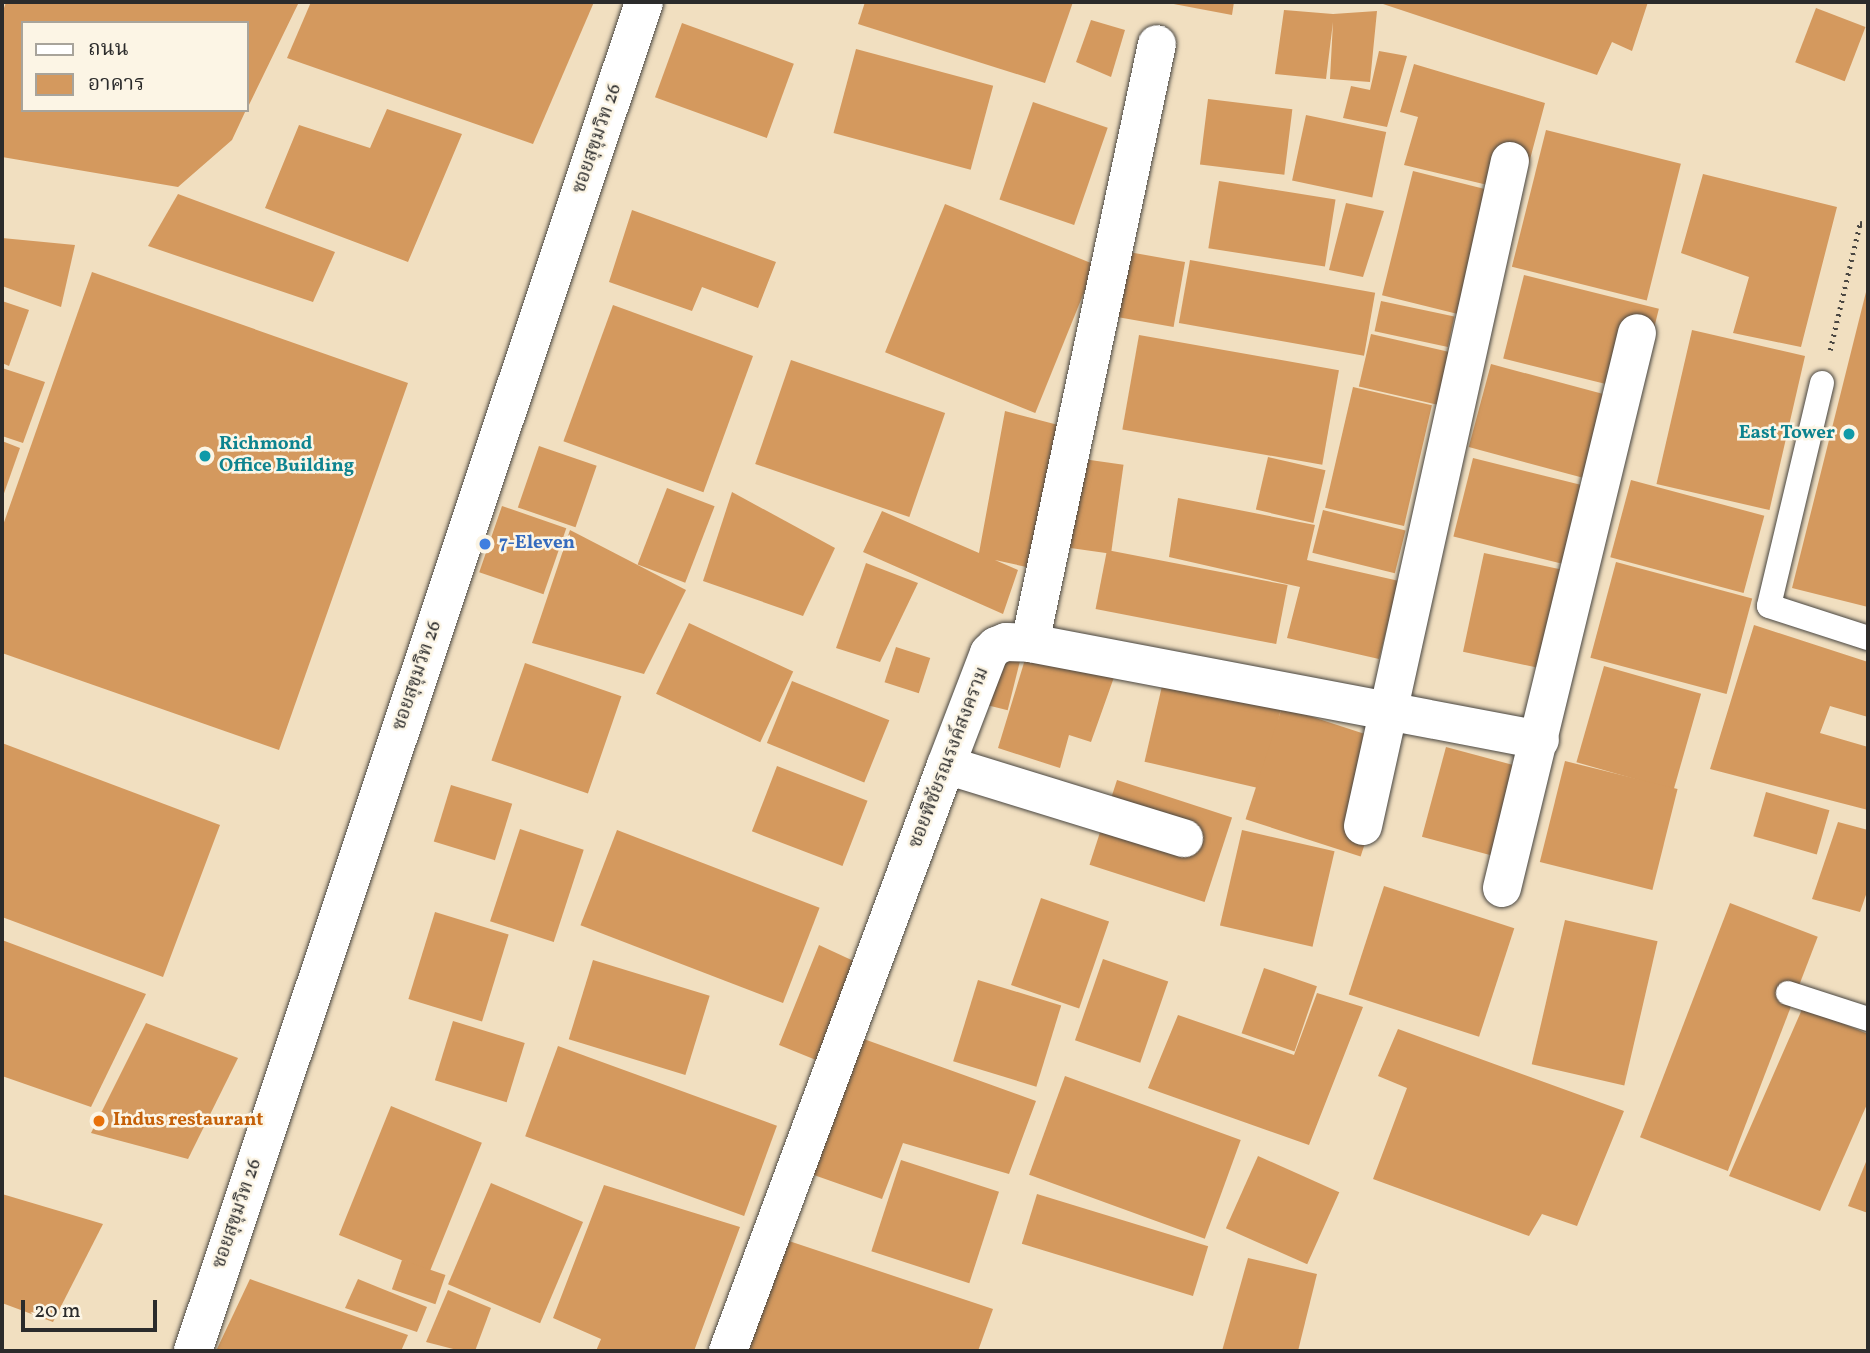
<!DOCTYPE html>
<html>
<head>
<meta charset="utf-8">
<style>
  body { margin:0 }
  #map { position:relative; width:1870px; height:1353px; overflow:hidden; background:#f1dfc0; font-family:Vollkorn,"Noto Serif Thai",serif }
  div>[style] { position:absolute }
  .building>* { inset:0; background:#d4995e; transform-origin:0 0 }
  .path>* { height:4.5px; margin-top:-2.25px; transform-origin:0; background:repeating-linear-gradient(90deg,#494641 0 2px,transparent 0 7px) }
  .roads { filter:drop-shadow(0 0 2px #494641) drop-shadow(0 0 2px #494641) }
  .lane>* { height:24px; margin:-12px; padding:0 12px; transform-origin:12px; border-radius:12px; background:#fff }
  .street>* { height:38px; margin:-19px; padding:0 19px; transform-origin:19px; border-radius:19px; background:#fff }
  .secondary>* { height:38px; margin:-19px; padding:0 19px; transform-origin:19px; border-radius:19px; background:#fff }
  .dots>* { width:19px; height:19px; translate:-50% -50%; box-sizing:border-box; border:4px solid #fcf5e5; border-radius:50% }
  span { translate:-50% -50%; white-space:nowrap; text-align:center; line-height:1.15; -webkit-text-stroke:5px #fcf5e5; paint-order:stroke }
  .street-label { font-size:19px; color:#2b2b2b }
  .culture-label { font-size:19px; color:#0d838f; font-weight:700 }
  .right { translate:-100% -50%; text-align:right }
  .left { translate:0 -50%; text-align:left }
  .shop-label { font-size:19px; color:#366cbe; font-weight:700 }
  .food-label { font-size:19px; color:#c56008; font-weight:700 }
  .frame { position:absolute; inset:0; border:4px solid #2b2b2b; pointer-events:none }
  .legend { position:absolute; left:21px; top:21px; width:228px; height:91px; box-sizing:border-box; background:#fcf5e5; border:2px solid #a8a49b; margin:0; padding:9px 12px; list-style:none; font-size:21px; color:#2b2b2b }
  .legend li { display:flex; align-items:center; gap:14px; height:35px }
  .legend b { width:35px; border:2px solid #a8a49b }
  .scale { position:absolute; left:21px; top:1300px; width:136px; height:32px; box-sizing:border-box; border:4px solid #2b2b2b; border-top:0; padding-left:9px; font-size:21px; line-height:24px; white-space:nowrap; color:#2b2b2b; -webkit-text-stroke:5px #fcf5e5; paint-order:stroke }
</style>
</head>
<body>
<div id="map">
  <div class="building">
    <div style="clip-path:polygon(6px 2px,299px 2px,247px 109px,247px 23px,23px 23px,23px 110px,246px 110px,232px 140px,178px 187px,2px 157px,2px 14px)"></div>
    <div style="clip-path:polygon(311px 2px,594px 2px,533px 144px,287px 58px)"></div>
    <div style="clip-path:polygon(865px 2px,1073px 2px,1045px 83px,858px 24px)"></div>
    <div style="clip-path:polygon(1163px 2px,1234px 2px,1232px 15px)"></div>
    <div style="clip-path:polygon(1377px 2px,1648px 2px,1632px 51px,1612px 42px,1597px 75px)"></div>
    <div style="left:1816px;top:8px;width:53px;height:58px;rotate:21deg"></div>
    <div style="clip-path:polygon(1284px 10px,1333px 14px,1377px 11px,1370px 82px,1330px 79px,1333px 22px,1326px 79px,1275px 74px)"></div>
    <div style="clip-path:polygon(1091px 20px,1125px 30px,1111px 77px,1076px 62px)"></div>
    <div style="left:682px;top:23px;width:119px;height:79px;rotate:20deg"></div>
    <div style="left:856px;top:49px;width:142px;height:87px;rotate:15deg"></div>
    <div style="clip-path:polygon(1379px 51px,1407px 56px,1387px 127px,1343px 118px,1351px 86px,1370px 90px)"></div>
    <div style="clip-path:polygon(1414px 64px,1545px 103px,1521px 193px,1404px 165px,1418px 117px,1400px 112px)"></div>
    <div style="left:1208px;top:99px;width:85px;height:66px;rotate:7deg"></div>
    <div style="left:1033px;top:102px;width:79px;height:103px;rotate:19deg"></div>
    <div style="clip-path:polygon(387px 109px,462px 134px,408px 262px,265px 208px,299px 125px,370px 148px)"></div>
    <div style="left:1306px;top:115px;width:82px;height:67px;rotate:12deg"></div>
    <div style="left:1546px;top:130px;width:139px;height:141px;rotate:14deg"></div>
    <div style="left:1413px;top:171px;width:77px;height:128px;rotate:14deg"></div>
    <div style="clip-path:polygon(1703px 174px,1837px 207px,1801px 347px,1733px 333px,1749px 277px,1681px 253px)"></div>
    <div style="left:1219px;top:181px;width:118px;height:68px;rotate:9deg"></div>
    <div style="clip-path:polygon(178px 194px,335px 252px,313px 302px,148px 246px)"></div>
    <div style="clip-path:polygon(1346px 203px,1384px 211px,1363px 277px,1329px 270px)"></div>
    <div style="left:945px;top:204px;width:162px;height:160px;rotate:22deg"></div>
    <div style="clip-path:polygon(632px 210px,776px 262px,758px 308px,702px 287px,692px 311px,609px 282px)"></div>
    <div style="clip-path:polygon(2px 238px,75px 245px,61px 307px,2px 286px)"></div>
    <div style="left:1123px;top:251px;width:63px;height:66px;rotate:10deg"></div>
    <div style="left:1190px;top:260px;width:188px;height:64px;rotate:10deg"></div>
    <div style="clip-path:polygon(92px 272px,408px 383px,279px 750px,2px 653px,2px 528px)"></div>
    <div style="left:1524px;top:275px;width:139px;height:86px;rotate:14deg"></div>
    <div style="clip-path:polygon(1868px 284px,1868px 607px,1792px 588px)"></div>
    <div style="clip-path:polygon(2px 301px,29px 310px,9px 366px,2px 363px)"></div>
    <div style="left:1381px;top:301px;width:75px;height:31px;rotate:12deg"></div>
    <div style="left:613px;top:305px;width:149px;height:145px;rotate:20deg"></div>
    <div style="left:1692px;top:330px;width:116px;height:158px;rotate:13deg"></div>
    <div style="left:1371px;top:334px;width:85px;height:54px;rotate:13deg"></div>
    <div style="left:1139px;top:335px;width:203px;height:96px;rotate:10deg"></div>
    <div style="left:791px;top:360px;width:163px;height:110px;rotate:19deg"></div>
    <div style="left:1491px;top:364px;width:150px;height:86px;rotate:15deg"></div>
    <div style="clip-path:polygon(2px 368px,45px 382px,23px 443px,2px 436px)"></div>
    <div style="left:1353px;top:387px;width:81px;height:124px;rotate:13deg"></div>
    <div style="clip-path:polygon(1005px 411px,1062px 426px,1031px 568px,995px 560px,1018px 570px,1003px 614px,863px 552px,882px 511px,979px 553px)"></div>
    <div style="clip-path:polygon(2px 441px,20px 448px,2px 499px)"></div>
    <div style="left:539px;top:446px;width:61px;height:65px;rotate:19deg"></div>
    <div style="left:1268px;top:457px;width:59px;height:54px;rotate:13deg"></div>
    <div style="left:1076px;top:458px;width:48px;height:90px;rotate:8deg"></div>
    <div style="left:1473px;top:458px;width:141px;height:81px;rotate:14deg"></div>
    <div style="left:1631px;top:480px;width:138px;height:80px;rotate:15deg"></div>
    <div style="left:667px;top:488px;width:51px;height:82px;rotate:21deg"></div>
    <div style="clip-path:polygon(732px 492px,835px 548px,803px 616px,703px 581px)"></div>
    <div style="clip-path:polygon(1178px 498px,1315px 525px,1307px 560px,1399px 581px,1379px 659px,1287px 638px,1300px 587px,1169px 557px)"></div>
    <div style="left:502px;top:506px;width:68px;height:70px;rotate:19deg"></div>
    <div style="left:1323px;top:510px;width:85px;height:44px;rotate:14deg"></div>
    <div style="clip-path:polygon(570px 530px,686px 590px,644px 674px,532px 643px)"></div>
    <div style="left:1107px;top:550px;width:184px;height:60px;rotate:11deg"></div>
    <div style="left:1484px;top:553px;width:98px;height:101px;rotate:12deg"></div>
    <div style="left:1616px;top:562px;width:141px;height:99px;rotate:15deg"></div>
    <div style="clip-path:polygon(866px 563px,918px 583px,880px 662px,836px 648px)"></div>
    <div style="left:689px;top:623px;width:115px;height:78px;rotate:25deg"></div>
    <div style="clip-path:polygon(1754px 625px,1868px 662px,1868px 717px,1830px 706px,1820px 733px,1868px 747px,1868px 810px,1710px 769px)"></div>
    <div style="clip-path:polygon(1030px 643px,1118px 666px,1091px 742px,1069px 735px,1060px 768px,998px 748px)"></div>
    <div style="left:896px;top:647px;width:36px;height:37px;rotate:18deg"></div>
    <div style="left:989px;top:653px;width:32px;height:51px;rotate:14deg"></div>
    <div style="left:525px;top:663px;width:102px;height:103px;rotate:19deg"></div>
    <div style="left:1604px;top:666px;width:101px;height:100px;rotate:16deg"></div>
    <div style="left:1165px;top:673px;width:121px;height:91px;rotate:13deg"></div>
    <div style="left:792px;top:681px;width:105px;height:67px;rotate:22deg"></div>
    <div style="left:1282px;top:707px;width:121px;height:118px;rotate:18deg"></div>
    <div style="clip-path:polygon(2px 743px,220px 825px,163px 977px,2px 917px)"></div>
    <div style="left:1446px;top:747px;width:81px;height:93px;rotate:15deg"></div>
    <div style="left:1565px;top:761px;width:116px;height:104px;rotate:14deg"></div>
    <div style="left:777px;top:766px;width:97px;height:70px;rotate:21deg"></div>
    <div style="left:1117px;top:780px;width:121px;height:89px;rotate:18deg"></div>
    <div style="left:451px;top:785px;width:64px;height:59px;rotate:17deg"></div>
    <div style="left:1766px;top:792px;width:66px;height:46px;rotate:16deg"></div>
    <div style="clip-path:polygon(1838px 822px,1868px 830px,1868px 889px,1860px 912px,1812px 899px)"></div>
    <div style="left:520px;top:829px;width:67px;height:97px;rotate:18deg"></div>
    <div style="left:617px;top:830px;width:217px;height:102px;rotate:21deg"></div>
    <div style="left:1242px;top:830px;width:95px;height:98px;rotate:13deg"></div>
    <div style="left:1384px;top:886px;width:137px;height:114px;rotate:18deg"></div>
    <div style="left:1041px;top:898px;width:72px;height:92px;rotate:19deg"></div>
    <div style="left:1730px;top:903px;width:94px;height:251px;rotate:21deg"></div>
    <div style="left:435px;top:912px;width:77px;height:91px;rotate:17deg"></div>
    <div style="left:1565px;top:920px;width:95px;height:148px;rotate:13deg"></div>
    <div style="clip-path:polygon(2px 940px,146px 994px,91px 1107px,2px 1076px)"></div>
    <div style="clip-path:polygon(819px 945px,871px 969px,821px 1062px,779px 1045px)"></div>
    <div style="left:1103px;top:959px;width:69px;height:86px;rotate:19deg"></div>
    <div style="left:593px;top:960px;width:122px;height:83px;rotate:17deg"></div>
    <div style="left:1264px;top:968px;width:56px;height:69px;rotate:19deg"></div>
    <div style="left:978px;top:980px;width:87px;height:85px;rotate:17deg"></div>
    <div style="clip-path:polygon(1317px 993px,1363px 1007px,1309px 1145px,1148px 1088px,1178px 1015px,1294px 1055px)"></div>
    <div style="clip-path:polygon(1803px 1007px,1868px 1034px,1868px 1102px,1820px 1211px,1729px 1176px)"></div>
    <div style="left:453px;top:1021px;width:75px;height:62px;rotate:17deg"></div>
    <div style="clip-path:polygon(146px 1023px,238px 1058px,188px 1159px,91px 1133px)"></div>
    <div style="clip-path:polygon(1398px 1029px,1624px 1111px,1577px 1226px,1542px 1214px,1529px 1236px,1373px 1179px,1407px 1088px,1378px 1076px)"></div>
    <div style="clip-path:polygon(861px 1038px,1036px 1101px,1009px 1174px,903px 1143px,882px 1199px,811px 1174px)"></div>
    <div style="left:558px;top:1046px;width:233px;height:96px;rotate:20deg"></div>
    <div style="left:1065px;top:1076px;width:187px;height:105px;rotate:20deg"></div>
    <div style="left:391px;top:1106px;width:98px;height:139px;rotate:22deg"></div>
    <div style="left:1258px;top:1156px;width:89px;height:79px;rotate:24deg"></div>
    <div style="clip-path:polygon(1868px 1157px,1868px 1213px,1848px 1206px)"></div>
    <div style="left:901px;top:1160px;width:103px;height:96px;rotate:18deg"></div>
    <div style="left:491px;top:1183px;width:100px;height:110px;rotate:23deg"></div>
    <div style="clip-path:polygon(604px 1185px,740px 1227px,694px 1351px,596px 1351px,601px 1339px,553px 1318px)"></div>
    <div style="clip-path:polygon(2px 1194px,103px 1224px,53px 1322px,2px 1303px)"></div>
    <div style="left:1037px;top:1194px;width:179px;height:52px;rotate:17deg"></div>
    <div style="clip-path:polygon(786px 1240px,993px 1309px,978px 1351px,745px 1351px)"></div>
    <div style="clip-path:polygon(1248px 1258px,1317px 1274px,1298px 1351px,1222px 1351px)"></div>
    <div style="left:402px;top:1260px;width:46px;height:31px;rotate:19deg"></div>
    <div style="clip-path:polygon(250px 1279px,408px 1335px,401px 1351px,216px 1351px)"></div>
    <div style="clip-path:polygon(358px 1279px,427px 1307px,417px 1332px,345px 1308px)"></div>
    <div style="clip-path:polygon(448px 1290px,491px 1308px,475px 1351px,461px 1351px,426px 1342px)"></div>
  </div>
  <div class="path">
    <div style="left:1830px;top:350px;width:130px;rotate:-76.7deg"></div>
    <div style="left:1860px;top:223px;width:8px;rotate:7deg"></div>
  </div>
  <div class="roads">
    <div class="lane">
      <div style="left:1822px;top:383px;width:229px;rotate:103.4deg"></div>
      <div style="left:1769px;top:606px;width:104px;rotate:17.9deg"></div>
      <div style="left:1788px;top:993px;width:84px;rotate:18deg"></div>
    </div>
    <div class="street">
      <div style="left:1030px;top:643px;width:612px;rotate:-78.03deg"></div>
      <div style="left:946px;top:765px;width:249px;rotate:17.1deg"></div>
      <div style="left:1363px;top:826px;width:681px;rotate:-77.54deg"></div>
      <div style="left:1502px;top:888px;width:571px;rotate:-76.33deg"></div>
      <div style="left:728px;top:1351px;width:625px;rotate:-69.59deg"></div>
      <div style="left:946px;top:765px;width:120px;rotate:-69deg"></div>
      <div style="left:989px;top:653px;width:10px;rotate:-45deg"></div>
      <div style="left:996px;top:646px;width:11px;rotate:-22deg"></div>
      <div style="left:1006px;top:642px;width:24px;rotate:2deg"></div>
      <div style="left:1030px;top:643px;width:519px;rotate:10.77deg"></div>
    </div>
    <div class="secondary">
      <div style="left:193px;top:1351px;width:1422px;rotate:-71.51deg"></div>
    </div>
  </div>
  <div class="dots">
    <div style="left:1849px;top:434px;background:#0f9aa8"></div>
    <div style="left:205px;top:456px;background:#0f9aa8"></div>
    <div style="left:485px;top:544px;background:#3f7fe0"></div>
    <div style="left:99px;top:1121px;background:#e8710a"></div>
  </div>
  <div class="street-label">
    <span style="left:598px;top:139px;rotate:-71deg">ซอยสุขุมวิท 26</span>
    <span style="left:418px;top:676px;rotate:-71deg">ซอยสุขุมวิท 26</span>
    <span style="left:950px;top:758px;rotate:-69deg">ซอยพิชัยรณรงค์สงคราม</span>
    <span style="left:238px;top:1214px;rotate:-71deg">ซอยสุขุมวิท 26</span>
  </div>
  <div class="culture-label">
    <span class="right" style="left:1835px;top:434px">East Tower</span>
    <span class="left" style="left:219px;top:456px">Richmond<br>Office Building</span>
  </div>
  <div class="shop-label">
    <span class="left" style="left:499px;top:544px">7-Eleven</span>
  </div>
  <div class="food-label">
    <span class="left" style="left:113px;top:1121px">Indus restaurant</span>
  </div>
  <div class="frame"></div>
  <ul class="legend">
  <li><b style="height:9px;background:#fff"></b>ถนน</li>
  <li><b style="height:19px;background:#d4995e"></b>อาคาร</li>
  </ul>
  <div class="scale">20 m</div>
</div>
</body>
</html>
